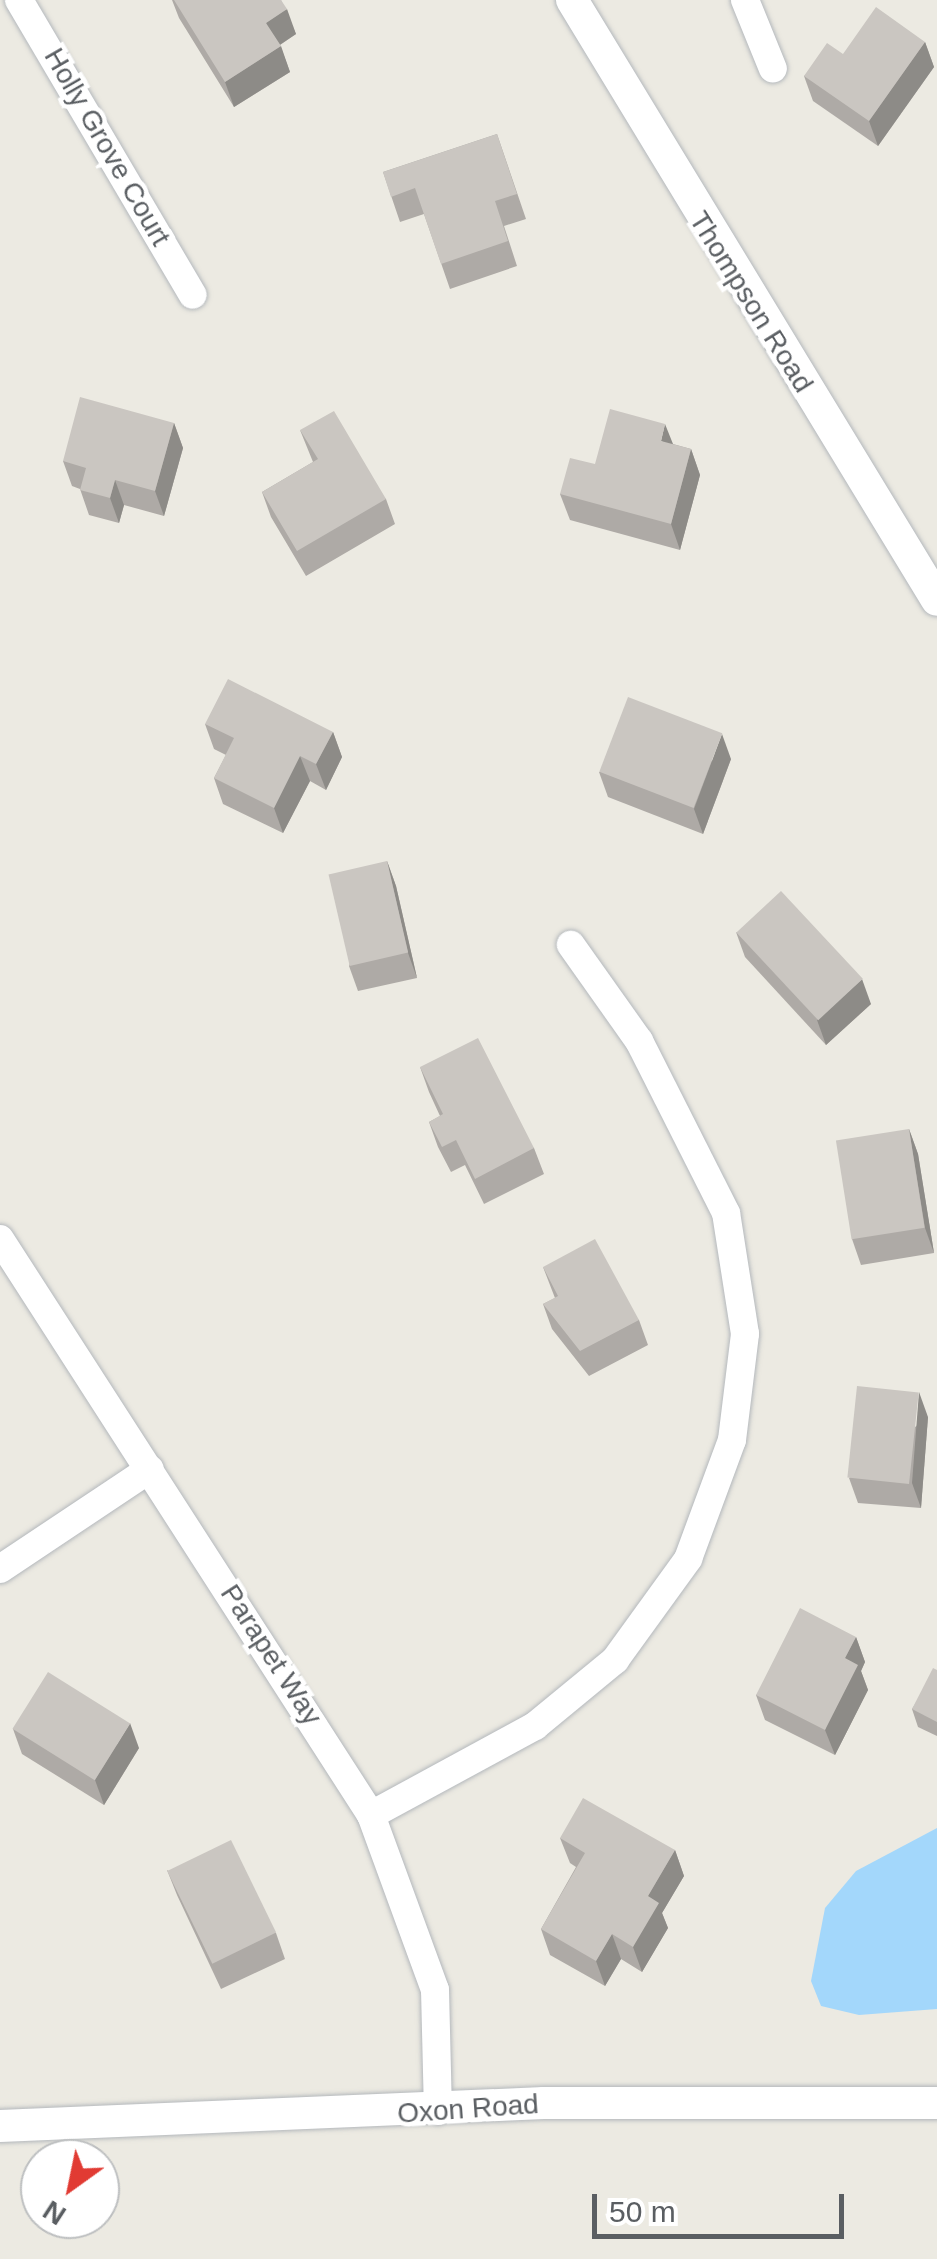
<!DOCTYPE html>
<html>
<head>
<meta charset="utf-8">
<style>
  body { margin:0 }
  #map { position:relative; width:937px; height:2259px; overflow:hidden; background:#eceae2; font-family:Arial,sans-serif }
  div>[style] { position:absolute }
  .water>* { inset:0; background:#a3d7fb }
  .roads { filter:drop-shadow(0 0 2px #b4b8bc) drop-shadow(0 0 2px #b4b8bc) }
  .minor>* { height:28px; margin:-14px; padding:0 14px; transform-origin:14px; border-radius:14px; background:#fff }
  .tertiary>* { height:32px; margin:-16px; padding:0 16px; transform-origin:16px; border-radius:16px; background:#fff }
  .wall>* { inset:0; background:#aeaaa6 }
  .shaded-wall>* { inset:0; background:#8d8b87 }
  .building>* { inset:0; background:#cac6c1; transform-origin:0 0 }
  span { translate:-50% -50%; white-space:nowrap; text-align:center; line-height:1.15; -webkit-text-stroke:9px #fff; paint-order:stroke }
  .street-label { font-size:28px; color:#5a5e62 }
  .north { position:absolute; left:20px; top:2139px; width:100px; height:100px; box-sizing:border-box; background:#fff; border:2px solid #bdbfc0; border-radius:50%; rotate:213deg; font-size:28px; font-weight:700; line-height:40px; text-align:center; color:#5a5e62 }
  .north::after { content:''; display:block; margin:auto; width:35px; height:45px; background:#e13b33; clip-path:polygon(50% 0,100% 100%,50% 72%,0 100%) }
  .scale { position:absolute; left:592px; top:2194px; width:252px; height:45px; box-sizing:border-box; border:5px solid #5a5e62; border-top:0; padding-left:12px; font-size:30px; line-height:35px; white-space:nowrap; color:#5a5e62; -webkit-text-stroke:8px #fff; paint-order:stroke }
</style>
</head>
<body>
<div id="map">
  <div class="water">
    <div style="clip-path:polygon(937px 1828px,937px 2009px,859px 2015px,821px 2006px,811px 1981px,825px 1908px,856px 1871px)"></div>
  </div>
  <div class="roads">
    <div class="minor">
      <div style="left:19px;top:0;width:342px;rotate:59.5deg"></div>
      <div style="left:745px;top:0;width:74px;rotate:67.9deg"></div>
      <div style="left:0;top:1239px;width:685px;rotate:57.21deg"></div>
      <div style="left:371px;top:1815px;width:186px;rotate:69.9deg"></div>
      <div style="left:435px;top:1990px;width:121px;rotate:88.6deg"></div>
      <div style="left:0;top:1569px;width:180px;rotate:-33.7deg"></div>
      <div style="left:371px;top:1815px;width:187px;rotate:-28.5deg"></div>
      <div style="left:535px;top:1726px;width:104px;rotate:-39.5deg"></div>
      <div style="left:615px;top:1660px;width:125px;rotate:-54.1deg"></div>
      <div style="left:688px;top:1559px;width:127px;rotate:-69.7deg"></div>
      <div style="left:732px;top:1440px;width:107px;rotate:-83deg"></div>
      <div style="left:745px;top:1334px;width:122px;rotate:-98.9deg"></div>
      <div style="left:726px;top:1213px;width:193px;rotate:-116.8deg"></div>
      <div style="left:639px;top:1041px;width:118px;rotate:-125.3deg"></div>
    </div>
    <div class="tertiary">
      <div style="left:572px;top:0;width:702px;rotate:58.69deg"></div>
      <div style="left:0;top:2126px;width:544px;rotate:-2.42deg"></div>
      <div style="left:544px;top:2103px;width:393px"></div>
    </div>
  </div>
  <div class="wall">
    <div style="clip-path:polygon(172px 0,281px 0,296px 34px,280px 45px,290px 72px,234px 107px,179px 18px)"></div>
    <div style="clip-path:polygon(925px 42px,934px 67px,878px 146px,813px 101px,804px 76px,843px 54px)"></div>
    <div style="clip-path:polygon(497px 134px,526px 219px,504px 226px,517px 266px,450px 289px,424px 214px,400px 222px,383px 172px)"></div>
    <div style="clip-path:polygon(174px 423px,183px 448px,164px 516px,124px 505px,119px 523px,89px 515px,80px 489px,72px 486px,63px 461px)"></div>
    <div style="clip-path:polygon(300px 430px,386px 499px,395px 524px,306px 576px,271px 517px,262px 492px,313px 462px)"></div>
    <div style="clip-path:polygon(673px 444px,691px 449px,700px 475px,680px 550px,570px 520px,560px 494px,595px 464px)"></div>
    <div style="clip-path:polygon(205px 724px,333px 732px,342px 757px,326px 790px,310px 781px,283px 833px,223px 804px,214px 778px,226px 755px,214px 749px)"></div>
    <div style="clip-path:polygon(731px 759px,703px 834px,608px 797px,599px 772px)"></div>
    <div style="clip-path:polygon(387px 861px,396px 886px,417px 978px,358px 991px,349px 966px)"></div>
    <div style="clip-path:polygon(736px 932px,871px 1004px,826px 1045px,745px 957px)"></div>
    <div style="clip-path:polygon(420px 1067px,534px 1148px,544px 1174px,484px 1204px,465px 1165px,451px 1172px,438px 1147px,429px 1122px,440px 1116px,429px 1092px)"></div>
    <div style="clip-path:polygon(909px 1129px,918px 1154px,934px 1253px,861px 1265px,852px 1239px)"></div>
    <div style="clip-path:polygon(543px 1267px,639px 1320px,648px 1345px,589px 1376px,552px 1329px,543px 1304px,555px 1298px)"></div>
    <div style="clip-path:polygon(928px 1417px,921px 1508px,858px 1503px,849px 1478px)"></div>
    <div style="clip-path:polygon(856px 1637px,865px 1662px,861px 1671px,868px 1690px,835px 1755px,765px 1720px,756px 1695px)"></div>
    <div style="clip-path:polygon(937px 1670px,937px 1736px,918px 1727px,912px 1709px)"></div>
    <div style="clip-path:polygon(13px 1729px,139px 1748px,104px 1805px,22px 1754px)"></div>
    <div style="clip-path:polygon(560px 1838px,675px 1850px,684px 1876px,662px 1913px,668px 1928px,642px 1972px,621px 1959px,605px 1986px,550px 1955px,541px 1929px,576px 1867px,570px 1863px)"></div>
    <div style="clip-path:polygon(167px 1870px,276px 1933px,285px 1959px,221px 1989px,177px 1895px)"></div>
  </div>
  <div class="shaded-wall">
    <div style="clip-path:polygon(287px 9px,296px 34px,275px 48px,266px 23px)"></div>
    <div style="clip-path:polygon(925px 42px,934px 67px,878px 146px,869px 121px)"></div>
    <div style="clip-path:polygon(281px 46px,290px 72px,234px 107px,225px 82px)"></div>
    <div style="clip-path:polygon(174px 423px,183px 448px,164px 516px,155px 491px)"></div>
    <div style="clip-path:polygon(665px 424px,675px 449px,661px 441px)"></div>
    <div style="clip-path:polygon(691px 449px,700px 475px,680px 550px,671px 524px)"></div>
    <div style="clip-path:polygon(115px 480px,124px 505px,119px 523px,110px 498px)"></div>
    <div style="clip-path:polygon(333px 732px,342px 757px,326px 790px,316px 764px)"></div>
    <div style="clip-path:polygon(722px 734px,731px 759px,703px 834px,694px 809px)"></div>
    <div style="clip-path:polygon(300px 756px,310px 781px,283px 833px,274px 808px)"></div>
    <div style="clip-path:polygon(387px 861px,396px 886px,417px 978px,408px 953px)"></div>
    <div style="clip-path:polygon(862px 979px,871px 1004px,826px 1045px,817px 1020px)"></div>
    <div style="clip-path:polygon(909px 1129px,918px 1154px,934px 1253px,925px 1228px)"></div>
    <div style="clip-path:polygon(919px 1392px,928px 1417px,921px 1508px,912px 1483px)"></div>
    <div style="clip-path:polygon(856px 1637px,865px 1662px,861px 1671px,868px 1690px,835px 1755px,825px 1730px,845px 1658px)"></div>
    <div style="clip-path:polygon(130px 1723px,139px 1748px,104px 1805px,95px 1780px)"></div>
    <div style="clip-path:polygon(675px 1850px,684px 1876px,662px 1913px,668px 1928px,642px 1972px,633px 1947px,648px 1896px)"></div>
    <div style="clip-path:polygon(612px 1934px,621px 1959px,605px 1986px,596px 1961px)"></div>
  </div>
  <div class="building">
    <div style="clip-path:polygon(174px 0,281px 0,287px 9px,266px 23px,281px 46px,225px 82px)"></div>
    <div style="clip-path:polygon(876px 7px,925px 42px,869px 121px,804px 76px,827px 43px,843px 54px)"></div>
    <div style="clip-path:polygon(497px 134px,517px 194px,495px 201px,508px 241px,441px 264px,415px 188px,391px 197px,383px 172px)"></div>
    <div style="clip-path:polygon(80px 397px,174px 423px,155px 491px,115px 480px,110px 498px,80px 490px,86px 468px,63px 461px)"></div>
    <div style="clip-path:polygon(610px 409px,665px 424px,661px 441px,691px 449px,671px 524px,560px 494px,570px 458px,595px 464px)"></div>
    <div style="clip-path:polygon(334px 411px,386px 499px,297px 551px,262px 492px,318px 459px,300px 430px)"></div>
    <div style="clip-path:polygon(228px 679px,333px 732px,316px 764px,300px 756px,274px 808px,214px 778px,234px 738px,205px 724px)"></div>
    <div style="left:628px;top:697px;width:101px;height:80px;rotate:21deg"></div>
    <div style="left:387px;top:861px;width:94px;height:60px;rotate:77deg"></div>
    <div style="left:781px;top:891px;width:120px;height:61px;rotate:47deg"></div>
    <div style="clip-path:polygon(478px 1038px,534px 1148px,475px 1179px,456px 1140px,442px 1147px,429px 1122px,443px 1114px,420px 1067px)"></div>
    <div style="left:909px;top:1129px;width:100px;height:74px;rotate:81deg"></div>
    <div style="clip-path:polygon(595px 1239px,639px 1320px,580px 1351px,543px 1304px,558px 1296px,543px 1267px)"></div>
    <div style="left:857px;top:1386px;width:62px;height:92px;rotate:6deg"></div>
    <div style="clip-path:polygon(800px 1608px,856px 1637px,845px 1658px,858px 1665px,825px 1730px,756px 1695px)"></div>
    <div style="clip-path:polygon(933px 1668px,937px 1670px,937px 1722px,912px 1709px)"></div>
    <div style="left:48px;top:1672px;width:97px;height:67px;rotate:32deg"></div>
    <div style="clip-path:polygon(583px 1798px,675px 1850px,648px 1896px,659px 1903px,633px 1947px,612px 1934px,596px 1961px,541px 1929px,585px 1853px,560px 1838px)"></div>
    <div style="left:231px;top:1840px;width:103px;height:71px;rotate:64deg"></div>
  </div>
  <div class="street-label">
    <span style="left:107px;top:147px;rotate:60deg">Holly Grove Court</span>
    <span style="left:751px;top:302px;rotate:58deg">Thompson Road</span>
    <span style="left:271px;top:1655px;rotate:57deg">Parapet Way</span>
    <span style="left:468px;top:2109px;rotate:-4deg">Oxon Road</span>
  </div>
  <div class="north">N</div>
  <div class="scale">50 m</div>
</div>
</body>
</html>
